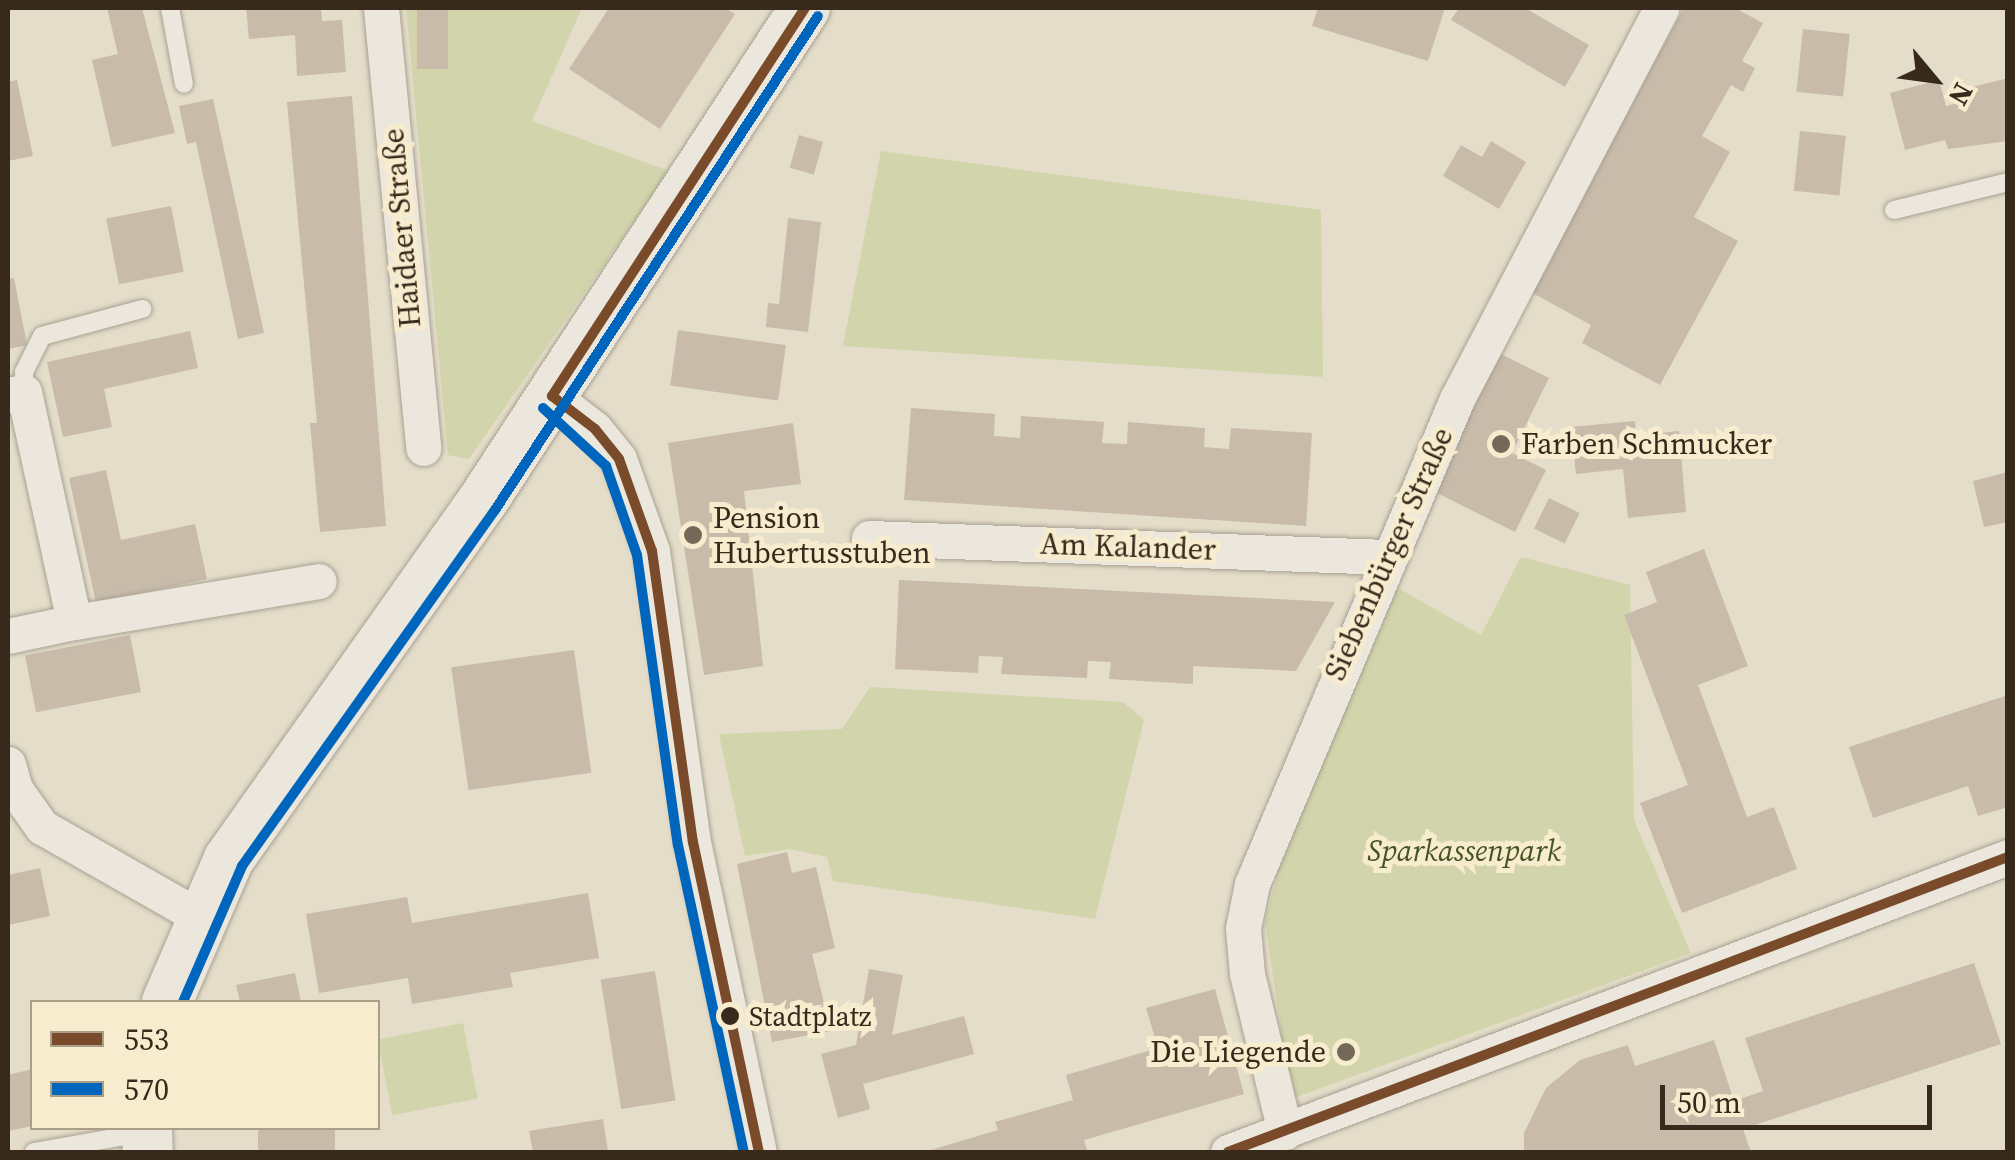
<!DOCTYPE html>
<html>
<head>
<meta charset="utf-8">
<style>
  body { margin:0 }
  #map { position:relative; width:2015px; height:1160px; overflow:hidden; background:#e4ddc9; font-family:"Source Serif 4",serif }
  div>[style] { position:absolute }
  .green>* { inset:0; background:#d2d5ab; transform-origin:0 0 }
  .building>* { inset:0; background:#c8bbaa; transform-origin:0 0 }
  .roads { filter:drop-shadow(0 0 2px #a9a193) drop-shadow(0 0 2px #a9a193) }
  .lane>* { height:18px; margin:-9px; padding:0 9px; transform-origin:9px; border-radius:9px; background:#ece7dc }
  .street>* { height:35px; margin:-17.5px; padding:0 17.5px; transform-origin:17.5px; border-radius:17.5px; background:#ece7dc }
  .secondary>* { height:50px; margin:-25px; padding:0 25px; transform-origin:25px; border-radius:25px; background:#ece7dc }
  .bus-1>* { height:10px; margin:-5px; padding:0 5px; transform-origin:5px; border-radius:5px; background:#7a4b2a }
  .bus-2>* { height:10px; margin:-5px; padding:0 5px; transform-origin:5px; border-radius:5px; background:#0065bd }
  .dots>* { width:28px; height:28px; translate:-50% -50%; box-sizing:border-box; border:5px solid #f7ecce; border-radius:50% }
  span { translate:-50% -50%; white-space:nowrap; text-align:center; line-height:1.15; -webkit-text-stroke:10px #f7ecce; paint-order:stroke }
  .bus-label { font-size:28px; color:#372a1c }
  .left { translate:0 -50%; text-align:left }
  .street-label { font-size:30px; color:#372a1c }
  .poi-label { font-size:30px; color:#372a1c }
  .right { translate:-100% -50%; text-align:right }
  .park-label { font-size:30px; color:#465421; font-style:italic }
  .frame { position:absolute; inset:0; border:10px solid #372a1c; pointer-events:none }
  .legend { position:absolute; left:30px; top:1000px; width:350px; height:130px; box-sizing:border-box; background:#f7ecce; border:2px solid #aa9e87; margin:0; padding:12px 18px; list-style:none; font-size:30px; color:#372a1c }
  .legend li { display:flex; align-items:center; gap:20px; height:50px }
  .legend b { width:50px; border:2px solid #aa9e87 }
  .north { position:absolute; left:1885px; top:30px; width:100px; height:100px; -webkit-text-stroke:8px #f7ecce; paint-order:stroke; rotate:119deg; font-size:28px; font-weight:700; line-height:40px; text-align:center; color:#372a1c }
  .north::after { content:''; display:block; margin:auto; width:35px; height:45px; background:#372a1c; clip-path:polygon(50% 0,100% 100%,50% 72%,0 100%) }
  .scale { position:absolute; left:1660px; top:1085px; width:272px; height:45px; box-sizing:border-box; border:5px solid #372a1c; border-top:0; padding-left:12px; font-size:30px; line-height:35px; white-space:nowrap; color:#372a1c; -webkit-text-stroke:8px #f7ecce; paint-order:stroke }
</style>
</head>
<body>
<div id="map">
  <div class="green">
    <div style="clip-path:polygon(406px 8px,582px 8px,532px 121px,669px 171px,469px 459px,448px 455px)"></div>
    <div style="clip-path:polygon(881px 151px,1321px 210px,1323px 377px,843px 346px)"></div>
    <div style="clip-path:polygon(1521px 557px,1630px 585px,1634px 820px,1691px 953px,1291px 1099px,1265px 922px,1293px 814px,1394px 586px,1481px 635px)"></div>
    <div style="clip-path:polygon(870px 687px,1123px 702px,1144px 720px,1095px 919px,833px 881px,827px 857px,789px 849px,745px 856px,719px 734px,842px 729px)"></div>
    <div style="left:463px;top:1023px;width:77px;height:87px;rotate:79deg"></div>
  </div>
  <div class="building">
    <div style="clip-path:polygon(107px 8px,142px 8px,175px 133px,112px 147px,92px 60px,118px 54px)"></div>
    <div style="clip-path:polygon(246px 8px,321px 8px,322px 21px,342px 20px,346px 72px,297px 76px,295px 35px,249px 39px)"></div>
    <div style="left:417px;top:8px;width:31px;height:61px"></div>
    <div style="clip-path:polygon(609px 8px,725px 8px,735px 14px,660px 129px,569px 69px)"></div>
    <div style="clip-path:polygon(1318px 8px,1445px 8px,1428px 61px,1312px 26px)"></div>
    <div style="clip-path:polygon(1459px 8px,1525px 8px,1589px 45px,1565px 87px,1451px 20px)"></div>
    <div style="clip-path:polygon(1684px 8px,1735px 8px,1763px 23px,1742px 61px,1755px 68px,1743px 92px,1731px 85px,1702px 136px,1730px 152px,1694px 217px,1738px 241px,1660px 385px,1582px 343px,1591px 325px,1529px 291px)"></div>
    <div style="left:1803px;top:29px;width:47px;height:63px;rotate:6deg"></div>
    <div style="clip-path:polygon(2008px 78px,2008px 141px,1948px 149px,1945px 140px,1905px 150px,1890px 93px,1939px 80px,1946px 106px,1970px 100px,1968px 88px)"></div>
    <div style="clip-path:polygon(17px 80px,33px 156px,8px 161px,8px 82px)"></div>
    <div style="clip-path:polygon(352px 96px,386px 526px,320px 532px,310px 423px,317px 423px,287px 102px)"></div>
    <div style="clip-path:polygon(213px 99px,264px 333px,238px 339px,196px 142px,187px 144px,179px 106px)"></div>
    <div style="left:1800px;top:131px;width:46px;height:60px;rotate:6deg"></div>
    <div style="left:799px;top:135px;width:25px;height:34px;rotate:16deg"></div>
    <div style="clip-path:polygon(1491px 141px,1526px 162px,1499px 209px,1443px 176px,1461px 145px,1482px 157px)"></div>
    <div style="left:171px;top:206px;width:67px;height:66px;rotate:79deg"></div>
    <div style="clip-path:polygon(788px 218px,821px 222px,808px 332px,766px 327px,768px 303px,779px 304px)"></div>
    <div style="clip-path:polygon(14px 278px,27px 345px,8px 349px,8px 279px)"></div>
    <div style="left:678px;top:330px;width:109px;height:56px;rotate:8deg"></div>
    <div style="clip-path:polygon(190px 331px,198px 368px,104px 389px,112px 427px,63px 437px,47px 362px)"></div>
    <div style="clip-path:polygon(1499px 353px,1549px 378px,1512px 453px,1546px 470px,1515px 532px,1431px 490px)"></div>
    <div style="clip-path:polygon(911px 408px,995px 414px,994px 436px,1020px 438px,1021px 416px,1104px 422px,1102px 443px,1127px 444px,1128px 422px,1205px 428px,1204px 447px,1229px 449px,1231px 428px,1312px 433px,1306px 526px,904px 500px)"></div>
    <div style="clip-path:polygon(1635px 421px,1636px 436px,1679px 431px,1686px 512px,1628px 518px,1623px 469px,1576px 474px,1571px 427px)"></div>
    <div style="clip-path:polygon(793px 423px,801px 484px,744px 491px,763px 666px,704px 675px,668px 443px)"></div>
    <div style="clip-path:polygon(106px 470px,121px 540px,195px 524px,207px 579px,96px 603px,69px 478px)"></div>
    <div style="clip-path:polygon(2008px 472px,2008px 522px,1984px 527px,1973px 481px)"></div>
    <div style="left:1549px;top:498px;width:34px;height:34px;rotate:26deg"></div>
    <div style="clip-path:polygon(1704px 549px,1748px 666px,1698px 685px,1747px 817px,1774px 807px,1797px 869px,1682px 913px,1640px 803px,1688px 785px,1624px 615px,1657px 602px,1646px 572px)"></div>
    <div style="clip-path:polygon(899px 580px,983px 584px,1335px 602px,1296px 671px,1193px 666px,1193px 684px,1109px 679px,1111px 662px,1088px 661px,1087px 678px,1001px 674px,1003px 657px,979px 656px,978px 673px,895px 669px)"></div>
    <div style="left:130px;top:635px;width:58px;height:107px;rotate:79deg"></div>
    <div style="left:574px;top:650px;width:124px;height:124px;rotate:82deg"></div>
    <div style="clip-path:polygon(2008px 695px,2008px 807px,1978px 816px,1968px 786px,1873px 818px,1849px 747px)"></div>
    <div style="clip-path:polygon(787px 852px,792px 873px,816px 867px,835px 948px,812px 954px,831px 1031px,772px 1042px,737px 864px)"></div>
    <div style="clip-path:polygon(40px 868px,50px 916px,8px 925px,8px 875px)"></div>
    <div style="clip-path:polygon(588px 893px,599px 958px,510px 973px,513px 987px,412px 1004px,408px 978px,319px 993px,306px 914px,407px 897px,412px 923px)"></div>
    <div style="clip-path:polygon(1974px 963px,2001px 1044px,1743px 1129px,1751px 1152px,1524px 1152px,1524px 1133px,1546px 1088px,1580px 1060px,1628px 1045px,1635px 1066px,1714px 1040px,1734px 1101px,1763px 1091px,1745px 1038px)"></div>
    <div style="clip-path:polygon(869px 969px,903px 975px,892px 1035px,964px 1016px,974px 1054px,863px 1084px,870px 1109px,838px 1118px,821px 1054px,856px 1045px)"></div>
    <div style="left:655px;top:971px;width:131px;height:55px;rotate:81deg"></div>
    <div style="clip-path:polygon(295px 973px,301px 1002px,240px 1002px,236px 985px)"></div>
    <div style="clip-path:polygon(1215px 989px,1244px 1094px,1084px 1140px,1088px 1152px,924px 1152px,998px 1130px,995px 1122px,1073px 1100px,1066px 1075px,1158px 1048px,1146px 1008px)"></div>
    <div style="clip-path:polygon(32px 1069px,32px 1126px,8px 1131px,8px 1075px)"></div>
    <div style="clip-path:polygon(603px 1119px,608px 1152px,533px 1152px,529px 1131px)"></div>
    <div style="left:258px;top:1128px;width:77px;height:24px"></div>
  </div>
  <div class="roads">
    <div class="lane">
      <div style="left:170px;top:8px;width:77px;rotate:79.6deg"></div>
      <div style="left:1894px;top:210px;width:117px;rotate:-13.8deg"></div>
      <div style="left:24px;top:392px;width:20px;rotate:-90deg"></div>
      <div style="left:24px;top:372px;width:40px;rotate:-63.4deg"></div>
      <div style="left:42px;top:336px;width:104px;rotate:-15.1deg"></div>
      <div style="left:34px;top:1152px;width:110px;rotate:-10deg"></div>
    </div>
    <div class="street">
      <div style="left:381px;top:8px;width:442px;rotate:84.5deg"></div>
      <div style="left:8px;top:395px;width:16px;rotate:-11deg"></div>
      <div style="left:24px;top:392px;width:235px;rotate:77.7deg"></div>
      <div style="left:74px;top:622px;width:67px;rotate:168deg"></div>
      <div style="left:552px;top:396px;width:54px;rotate:37.5deg"></div>
      <div style="left:595px;top:429px;width:38px;rotate:51deg"></div>
      <div style="left:619px;top:459px;width:98px;rotate:70.3deg"></div>
      <div style="left:652px;top:551px;width:294px;rotate:82deg"></div>
      <div style="left:693px;top:842px;width:317px;rotate:78deg"></div>
      <div style="left:869px;top:538px;width:518px;rotate:2.1deg"></div>
      <div style="left:74px;top:622px;width:248px;rotate:-9.5deg"></div>
      <div style="left:8px;top:764px;width:26px;rotate:74deg"></div>
      <div style="left:15px;top:789px;width:47px;rotate:54.6deg"></div>
      <div style="left:42px;top:827px;width:182px;rotate:29.7deg"></div>
      <div style="left:1285px;top:1132px;width:163px;rotate:-103.5deg"></div>
      <div style="left:1247px;top:974px;width:46px;rotate:-95deg"></div>
      <div style="left:1243px;top:928px;width:45px;rotate:-78.4deg"></div>
      <div style="left:1252px;top:884px;width:527px;rotate:-67.09deg"></div>
      <div style="left:1457px;top:399px;width:441px;rotate:-62.4deg"></div>
      <div style="left:1228px;top:1152px;width:834px;rotate:-20.72deg"></div>
    </div>
    <div class="secondary">
      <div style="left:167px;top:1002px;width:156px;rotate:-66.6deg"></div>
      <div style="left:229px;top:859px;width:438px;rotate:-54.7deg"></div>
      <div style="left:482px;top:502px;width:590px;rotate:-56.82deg"></div>
      <div style="left:147px;top:1128px;width:24px;rotate:88deg"></div>
    </div>
  </div>
  <div class="bus-1">
    <div style="left:552px;top:396px;width:54px;rotate:37.5deg"></div>
    <div style="left:595px;top:429px;width:38px;rotate:51deg"></div>
    <div style="left:619px;top:459px;width:98px;rotate:70.3deg"></div>
    <div style="left:652px;top:551px;width:294px;rotate:82deg"></div>
    <div style="left:693px;top:842px;width:317px;rotate:78deg"></div>
    <div style="left:552px;top:396px;width:463px;rotate:-56.9deg"></div>
    <div style="left:1228px;top:1152px;width:834px;rotate:-20.72deg"></div>
  </div>
  <div class="bus-2">
    <div style="left:543px;top:408px;width:86px;rotate:42.6deg"></div>
    <div style="left:606px;top:466px;width:94px;rotate:70.8deg"></div>
    <div style="left:637px;top:555px;width:293px;rotate:82deg"></div>
    <div style="left:678px;top:845px;width:314px;rotate:77.9deg"></div>
    <div style="left:183px;top:1002px;width:148px;rotate:-66.5deg"></div>
    <div style="left:242px;top:866px;width:437px;rotate:-54.6deg"></div>
    <div style="left:495px;top:510px;width:590px;rotate:-56.82deg"></div>
  </div>
  <div class="dots">
    <div style="left:1501px;top:444px;background:#746959"></div>
    <div style="left:693px;top:535px;background:#746959"></div>
    <div style="left:730px;top:1016px;background:#372a1c"></div>
    <div style="left:1346px;top:1052px;background:#746959"></div>
  </div>
  <div class="bus-label">
    <span class="left" style="left:749px;top:1016px">Stadtplatz</span>
  </div>
  <div class="street-label">
    <span style="left:402px;top:228px;rotate:-95deg">Haidaer Straße</span>
    <span style="left:1128px;top:547px;rotate:2deg">Am Kalander</span>
    <span style="left:1389px;top:554px;rotate:-66deg">Siebenbürger Straße</span>
  </div>
  <div class="poi-label">
    <span class="left" style="left:1521px;top:444px">Farben Schmucker</span>
    <span class="left" style="left:713px;top:535px">Pension<br>Hubertusstuben</span>
    <span class="right" style="left:1326px;top:1052px">Die Liegende</span>
  </div>
  <div class="park-label">
    <span style="left:1464px;top:851px">Sparkassenpark</span>
  </div>
  <div class="frame"></div>
  <ul class="legend">
  <li><b style="height:12px;background:#7a4b2a"></b>553</li>
  <li><b style="height:12px;background:#0065bd"></b>570</li>
  </ul>
  <div class="north">N</div>
  <div class="scale">50 m</div>
</div>
</body>
</html>
